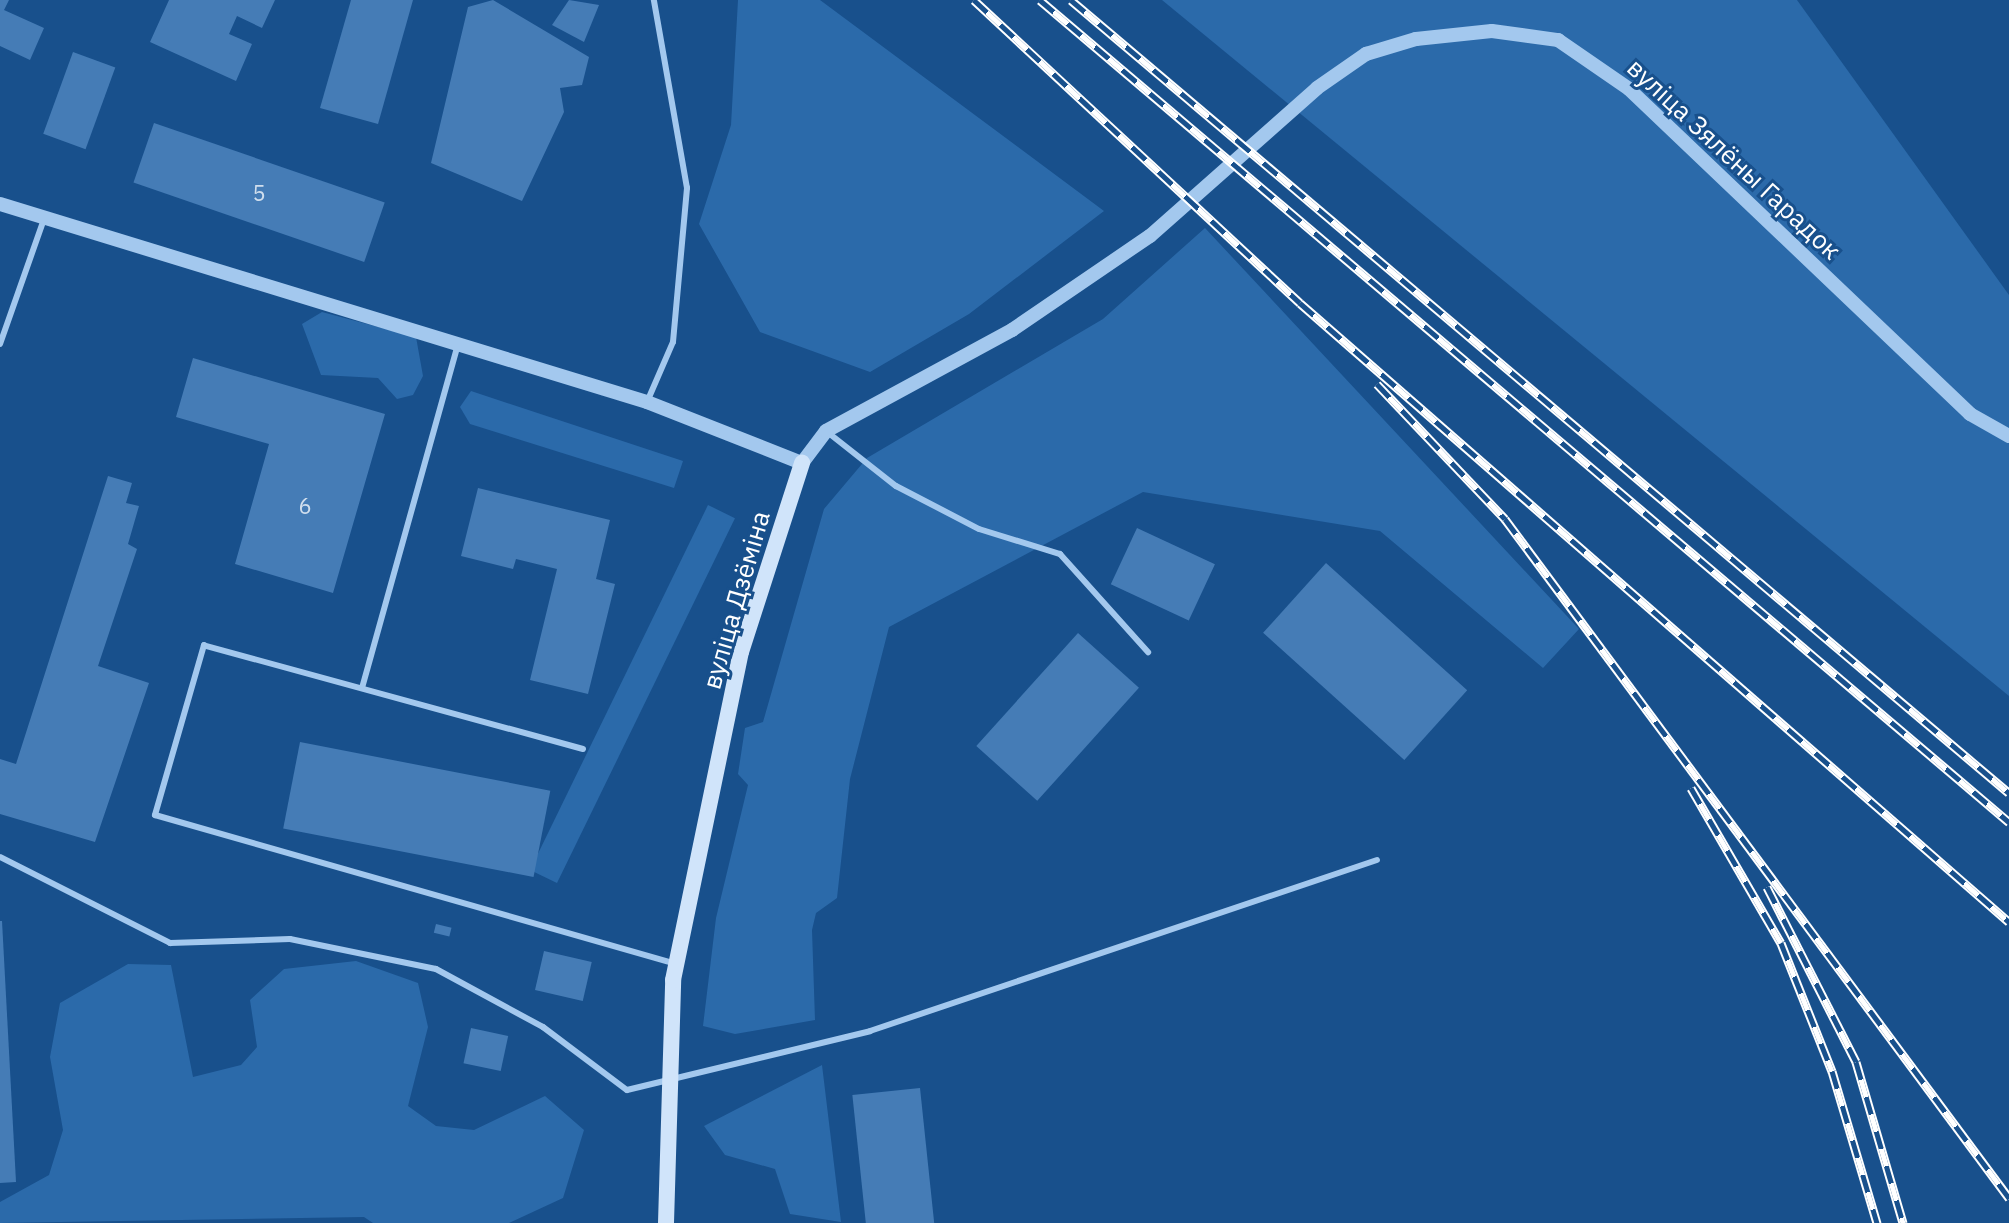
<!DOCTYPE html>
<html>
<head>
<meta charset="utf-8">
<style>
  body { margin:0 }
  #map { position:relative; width:2009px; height:1223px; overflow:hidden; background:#18508c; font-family:"IBM Plex Sans",sans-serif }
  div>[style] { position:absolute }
  .green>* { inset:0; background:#2b6aaa; transform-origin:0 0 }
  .building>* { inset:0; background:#457cb6; transform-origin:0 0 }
  .service>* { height:6px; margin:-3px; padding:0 3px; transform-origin:3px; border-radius:3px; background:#a3c8ee }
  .tertiary>* { height:14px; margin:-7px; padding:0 7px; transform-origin:7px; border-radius:7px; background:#a3c8ee }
  .secondary>* { height:16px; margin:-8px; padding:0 8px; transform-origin:8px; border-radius:8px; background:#d0e4fa }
  .rail>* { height:9px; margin-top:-4.5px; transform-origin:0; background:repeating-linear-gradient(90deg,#18508c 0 18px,#fff 0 36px); box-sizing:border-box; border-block:2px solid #fff }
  span { translate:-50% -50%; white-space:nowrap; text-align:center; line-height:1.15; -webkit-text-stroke:6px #18508c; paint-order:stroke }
  .number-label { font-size:22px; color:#d0deed }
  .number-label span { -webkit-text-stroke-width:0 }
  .street-label { font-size:26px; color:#fff }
</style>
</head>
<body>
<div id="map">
  <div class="green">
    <div style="clip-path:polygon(738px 0,820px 0,1104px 211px,969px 314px,870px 372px,760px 332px,699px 224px,731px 125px)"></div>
    <div style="clip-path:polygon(1162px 0,1797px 0,2009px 295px,2009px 696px)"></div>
    <div style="clip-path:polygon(1205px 228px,1579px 629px,1543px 668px,1380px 531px,1143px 492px,889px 627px,850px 779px,837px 898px,816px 913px,812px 930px,815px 1020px,735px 1034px,703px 1026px,716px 918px,748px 785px,738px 774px,745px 728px,763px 722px,824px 509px,867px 458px,1103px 319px)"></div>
    <div style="clip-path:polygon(322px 312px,416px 337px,423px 376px,413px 395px,397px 399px,378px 378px,321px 375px,302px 324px)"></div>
    <div style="clip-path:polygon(471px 391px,683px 461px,674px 488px,470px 424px,460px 407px)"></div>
    <div style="left:708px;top:505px;width:30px;height:406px;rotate:26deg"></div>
    <div style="clip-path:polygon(356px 961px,418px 983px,428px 1027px,408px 1106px,436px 1126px,474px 1130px,545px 1096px,584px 1130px,563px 1198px,509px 1223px,373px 1223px,364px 1217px,0 1223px,0 1202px,49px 1175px,63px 1130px,50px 1057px,60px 1003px,128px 964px,171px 965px,193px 1077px,241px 1065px,257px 1047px,250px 1000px,284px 969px)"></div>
    <div style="clip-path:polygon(822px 1065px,841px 1222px,790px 1214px,775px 1169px,725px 1155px,704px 1126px)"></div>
  </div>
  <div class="building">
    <div style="clip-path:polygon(0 0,9px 0,4px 10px,44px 28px,30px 60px,0 46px)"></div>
    <div style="clip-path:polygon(169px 0,275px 0,262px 28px,237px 16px,229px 34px,252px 44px,236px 81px,150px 42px)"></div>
    <div style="clip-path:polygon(351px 0,413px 0,378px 124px,320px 108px)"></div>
    <div style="clip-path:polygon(493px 0,589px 57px,582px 85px,560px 88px,564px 112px,522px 201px,431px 163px,468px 7px)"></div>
    <div style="clip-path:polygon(569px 0,599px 5px,584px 42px,552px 25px)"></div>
    <div style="left:73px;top:52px;width:45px;height:87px;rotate:20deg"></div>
    <div style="left:154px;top:123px;width:244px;height:63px;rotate:19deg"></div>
    <div style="clip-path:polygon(193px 358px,385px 414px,333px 593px,235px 564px,269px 444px,176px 417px)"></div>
    <div style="clip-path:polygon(108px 476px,132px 483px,126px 503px,139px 506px,128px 544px,137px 549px,98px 666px,149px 683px,95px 842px,0 814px,0 759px,16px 764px)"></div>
    <div style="clip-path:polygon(478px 488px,610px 520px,596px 579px,615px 584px,588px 694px,530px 680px,557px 569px,516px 559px,513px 569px,461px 556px)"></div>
    <div style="left:1137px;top:528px;width:86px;height:62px;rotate:25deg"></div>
    <div style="left:1326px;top:563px;width:190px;height:94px;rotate:42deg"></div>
    <div style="left:1078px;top:633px;width:82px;height:152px;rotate:42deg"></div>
    <div style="left:300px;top:742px;width:255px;height:88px;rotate:11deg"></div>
    <div style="clip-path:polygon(0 921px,2px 921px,16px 1182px,0 1183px)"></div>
    <div style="left:436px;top:924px;width:16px;height:9px;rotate:14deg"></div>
    <div style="left:544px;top:951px;width:49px;height:40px;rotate:13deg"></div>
    <div style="left:471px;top:1028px;width:38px;height:36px;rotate:12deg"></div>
    <div style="left:920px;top:1088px;width:136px;height:68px;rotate:84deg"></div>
  </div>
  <div class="service">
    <div style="left:0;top:344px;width:133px;rotate:-70.6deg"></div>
    <div style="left:647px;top:402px;width:65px;rotate:-66.6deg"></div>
    <div style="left:673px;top:342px;width:155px;rotate:-84.8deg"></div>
    <div style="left:687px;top:188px;width:191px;rotate:-100deg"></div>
    <div style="left:826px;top:431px;width:89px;rotate:38.2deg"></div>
    <div style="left:896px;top:486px;width:93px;rotate:27.4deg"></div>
    <div style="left:979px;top:529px;width:85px;rotate:17.2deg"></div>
    <div style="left:1060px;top:554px;width:132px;rotate:48.1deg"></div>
    <div style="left:362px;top:688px;width:356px;rotate:-74.4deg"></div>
    <div style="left:583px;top:749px;width:393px;rotate:-164.7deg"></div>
    <div style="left:204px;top:645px;width:177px;rotate:106.1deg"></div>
    <div style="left:155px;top:815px;width:539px;rotate:15.95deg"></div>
    <div style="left:0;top:857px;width:191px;rotate:26.8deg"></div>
    <div style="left:170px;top:943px;width:120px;rotate:-1.9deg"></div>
    <div style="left:290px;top:939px;width:149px;rotate:11.6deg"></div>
    <div style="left:436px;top:969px;width:122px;rotate:28.5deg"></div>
    <div style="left:543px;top:1027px;width:105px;rotate:36.9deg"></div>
    <div style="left:627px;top:1090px;width:250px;rotate:-13.6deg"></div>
    <div style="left:870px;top:1031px;width:535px;rotate:-18.64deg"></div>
  </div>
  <div class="tertiary">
    <div style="left:0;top:204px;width:677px;rotate:17.02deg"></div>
    <div style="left:647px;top:402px;width:167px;rotate:21.5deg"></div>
    <div style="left:802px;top:463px;width:40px;rotate:-53deg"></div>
    <div style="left:826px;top:431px;width:212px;rotate:-28.5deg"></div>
    <div style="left:1012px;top:330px;width:167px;rotate:-34.3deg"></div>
    <div style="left:1150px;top:236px;width:223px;rotate:-41.5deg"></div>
    <div style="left:1317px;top:88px;width:60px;rotate:-34.8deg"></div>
    <div style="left:1366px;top:54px;width:52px;rotate:-16.7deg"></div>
    <div style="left:1416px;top:39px;width:76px;rotate:-6deg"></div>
    <div style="left:1492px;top:31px;width:67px;rotate:7.8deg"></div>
    <div style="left:1558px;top:40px;width:86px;rotate:34.6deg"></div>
    <div style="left:1629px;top:89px;width:471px;rotate:43.6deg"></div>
    <div style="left:1970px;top:414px;width:45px;rotate:29.4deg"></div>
  </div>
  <div class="secondary">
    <div style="left:666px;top:1223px;width:243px;rotate:-88.3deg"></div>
    <div style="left:673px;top:980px;width:335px;rotate:-78.3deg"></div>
    <div style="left:741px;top:652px;width:199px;rotate:-72.1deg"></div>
  </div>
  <div class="rail">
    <div style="left:974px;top:0;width:445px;rotate:42.9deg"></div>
    <div style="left:1300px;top:303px;width:941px;rotate:41.12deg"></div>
    <div style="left:1040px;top:0;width:1271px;rotate:40.31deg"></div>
    <div style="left:1071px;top:0;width:1228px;rotate:40.21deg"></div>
    <div style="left:1377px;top:384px;width:186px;rotate:46.5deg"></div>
    <div style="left:1505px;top:519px;width:846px;rotate:53.41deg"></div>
    <div style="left:1691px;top:788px;width:179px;rotate:59.9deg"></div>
    <div style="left:1781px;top:943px;width:138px;rotate:68.3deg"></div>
    <div style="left:1832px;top:1071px;width:159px;rotate:73.5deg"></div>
    <div style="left:1767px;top:887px;width:196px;rotate:63deg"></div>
    <div style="left:1856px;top:1062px;width:168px;rotate:73.7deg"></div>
  </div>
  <div class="number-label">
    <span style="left:259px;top:193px">5</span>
    <span style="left:305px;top:506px">6</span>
  </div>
  <div class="street-label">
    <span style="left:1734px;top:159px;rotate:43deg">вуліца Зялёны Гарадок</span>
    <span style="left:736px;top:600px;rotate:-74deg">вуліца Дзёміна</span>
  </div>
</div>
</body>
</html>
